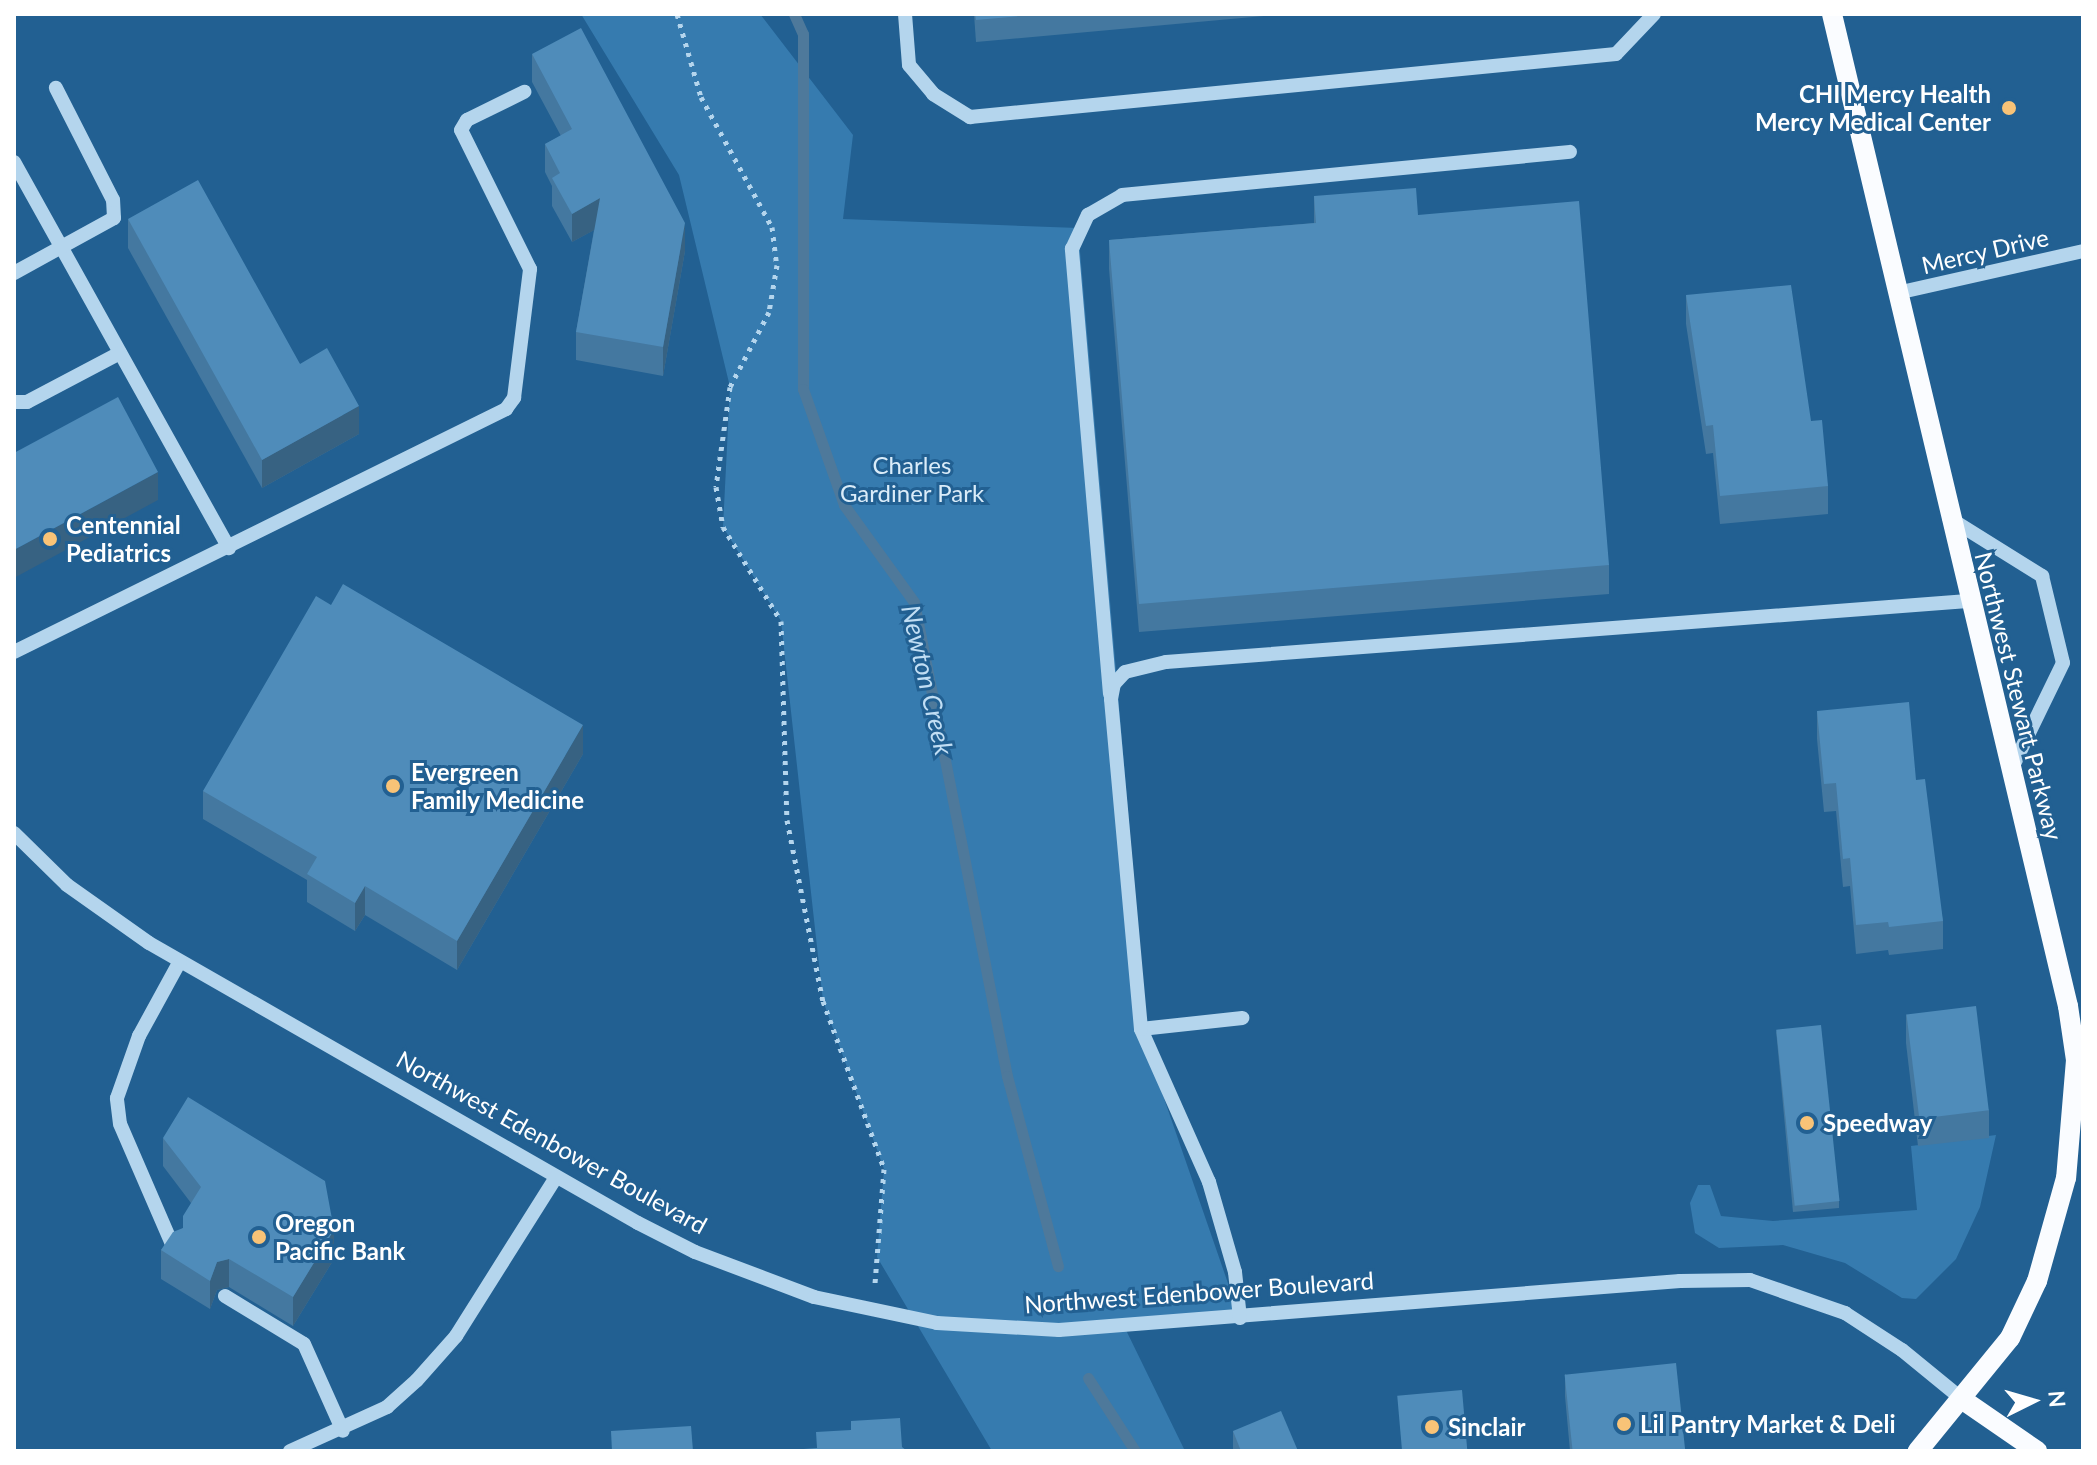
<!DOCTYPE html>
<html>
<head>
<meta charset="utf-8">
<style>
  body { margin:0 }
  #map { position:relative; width:2097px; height:1465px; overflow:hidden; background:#226092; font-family:Lato,sans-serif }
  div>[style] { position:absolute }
  .green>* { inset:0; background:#367baf }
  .stream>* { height:11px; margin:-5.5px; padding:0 5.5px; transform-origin:5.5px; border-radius:5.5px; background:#4e799b }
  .path>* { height:5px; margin-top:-2.5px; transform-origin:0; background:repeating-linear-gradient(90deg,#b4d5ed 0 4px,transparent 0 10px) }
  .minor>* { height:14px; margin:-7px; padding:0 7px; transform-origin:7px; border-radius:7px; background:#b4d5ed }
  .major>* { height:20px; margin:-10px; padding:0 10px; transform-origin:10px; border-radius:10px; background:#fafcff }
  .wall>* { inset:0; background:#4478a0 }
  .shaded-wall>* { inset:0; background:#376282 }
  .building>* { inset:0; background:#4f8cba; transform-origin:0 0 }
  .dots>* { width:22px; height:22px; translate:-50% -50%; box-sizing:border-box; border:4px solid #226092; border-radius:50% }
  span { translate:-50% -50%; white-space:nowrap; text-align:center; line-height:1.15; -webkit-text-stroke:6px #226092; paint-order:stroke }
  .poi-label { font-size:24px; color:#fff; font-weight:700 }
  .right { translate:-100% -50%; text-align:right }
  .left { translate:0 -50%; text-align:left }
  .street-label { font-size:24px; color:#fff }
  .park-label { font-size:24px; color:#daecf9 }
  .water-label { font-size:26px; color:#c1def4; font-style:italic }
  .frame { position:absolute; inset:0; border:16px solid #fff; pointer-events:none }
  .north { position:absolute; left:1993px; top:1361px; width:80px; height:80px; -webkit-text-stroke:6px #226092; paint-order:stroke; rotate:85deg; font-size:22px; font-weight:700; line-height:32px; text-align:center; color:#fff }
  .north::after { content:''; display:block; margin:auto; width:28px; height:36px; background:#fff; clip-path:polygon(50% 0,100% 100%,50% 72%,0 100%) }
</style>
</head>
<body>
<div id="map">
  <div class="green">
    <div style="clip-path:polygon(581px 14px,760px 14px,853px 135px,843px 219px,1078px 228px,1149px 1055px,1240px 1318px,1124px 1326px,1185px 1451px,992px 1451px,877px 1257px,884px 1169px,823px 1001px,781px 621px,723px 527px,730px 387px,679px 175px)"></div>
    <div style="clip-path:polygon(1996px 1135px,1980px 1207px,1956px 1259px,1916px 1299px,1902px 1298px,1845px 1263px,1783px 1245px,1719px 1248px,1695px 1233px,1690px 1203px,1698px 1185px,1710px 1185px,1721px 1216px,1773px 1221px,1917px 1210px,1911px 1146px)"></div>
  </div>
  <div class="stream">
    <div style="left:794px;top:14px;width:22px;rotate:66deg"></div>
    <div style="left:803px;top:34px;width:355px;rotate:90deg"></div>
    <div style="left:803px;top:389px;width:123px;rotate:70.5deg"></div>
    <div style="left:844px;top:505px;width:120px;rotate:54.2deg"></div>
    <div style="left:914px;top:602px;width:483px;rotate:78.9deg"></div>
    <div style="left:1007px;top:1076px;width:197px;rotate:75deg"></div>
    <div style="left:1088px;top:1378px;width:87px;rotate:57.2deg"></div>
  </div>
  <div class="path">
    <div style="left:677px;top:14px;width:86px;rotate:73.9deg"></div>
    <div style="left:701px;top:97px;width:148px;rotate:61.4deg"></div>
    <div style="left:772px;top:227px;width:38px;rotate:83deg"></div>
    <div style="left:777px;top:265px;width:48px;rotate:99.7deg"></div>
    <div style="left:769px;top:312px;width:85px;rotate:117.5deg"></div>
    <div style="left:730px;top:387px;width:101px;rotate:98deg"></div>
    <div style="left:716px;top:487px;width:41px;rotate:80.1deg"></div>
    <div style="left:723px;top:527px;width:110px;rotate:58.3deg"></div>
    <div style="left:781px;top:621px;width:199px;rotate:88.3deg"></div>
    <div style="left:787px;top:820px;width:185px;rotate:78.8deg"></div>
    <div style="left:823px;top:1001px;width:179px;rotate:70deg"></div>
    <div style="left:884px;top:1169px;width:115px;rotate:94.5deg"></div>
  </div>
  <div class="minor">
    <div style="left:905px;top:14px;width:51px;rotate:85.5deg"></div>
    <div style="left:909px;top:65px;width:38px;rotate:50deg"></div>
    <div style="left:933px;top:94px;width:44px;rotate:31.9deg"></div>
    <div style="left:970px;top:117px;width:649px;rotate:-5.57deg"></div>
    <div style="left:1616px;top:54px;width:55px;rotate:-46.5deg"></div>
    <div style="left:14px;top:162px;width:442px;rotate:60.9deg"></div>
    <div style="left:14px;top:273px;width:114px;rotate:-28.8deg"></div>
    <div style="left:114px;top:218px;width:18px;rotate:-93deg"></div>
    <div style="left:113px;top:200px;width:126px;rotate:-117deg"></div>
    <div style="left:1897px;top:293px;width:191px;rotate:-12.7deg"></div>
    <div style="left:14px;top:402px;width:13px"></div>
    <div style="left:27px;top:402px;width:105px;rotate:-27.8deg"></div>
    <div style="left:1949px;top:518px;width:110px;rotate:31.9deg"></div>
    <div style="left:2042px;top:576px;width:89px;rotate:76.4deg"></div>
    <div style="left:2063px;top:663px;width:119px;rotate:115.9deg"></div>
    <div style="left:14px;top:652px;width:549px;rotate:-26.28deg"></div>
    <div style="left:506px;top:409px;width:14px;rotate:-54deg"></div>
    <div style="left:514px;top:398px;width:130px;rotate:-82.9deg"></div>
    <div style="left:530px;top:269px;width:155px;rotate:-116.4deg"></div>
    <div style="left:461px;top:130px;width:12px;rotate:-59deg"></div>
    <div style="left:467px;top:120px;width:64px;rotate:-26.2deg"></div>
    <div style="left:1110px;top:694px;width:447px;rotate:-94.9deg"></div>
    <div style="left:1072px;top:249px;width:38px;rotate:-65deg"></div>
    <div style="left:1088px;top:215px;width:39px;rotate:-30deg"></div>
    <div style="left:1122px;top:195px;width:450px;rotate:-5.5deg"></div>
    <div style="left:14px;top:833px;width:74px;rotate:44.5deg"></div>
    <div style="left:67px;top:885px;width:100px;rotate:35.3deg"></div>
    <div style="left:149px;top:943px;width:563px;rotate:29.8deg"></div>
    <div style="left:638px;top:1223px;width:64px;rotate:27deg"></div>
    <div style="left:695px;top:1252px;width:127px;rotate:20.7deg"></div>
    <div style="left:814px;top:1297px;width:126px;rotate:11.9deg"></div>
    <div style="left:937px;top:1323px;width:122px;rotate:3.3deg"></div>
    <div style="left:1059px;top:1330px;width:623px;rotate:-4.51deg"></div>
    <div style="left:1680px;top:1281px;width:70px;rotate:-0.8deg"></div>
    <div style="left:1750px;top:1280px;width:101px;rotate:19.2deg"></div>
    <div style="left:1845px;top:1313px;width:68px;rotate:33deg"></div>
    <div style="left:1902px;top:1350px;width:79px;rotate:39.3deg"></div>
    <div style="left:1141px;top:1029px;width:102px;rotate:-6.2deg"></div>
    <div style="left:175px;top:1251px;width:138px;rotate:-113.4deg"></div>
    <div style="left:120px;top:1124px;width:26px;rotate:-97deg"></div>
    <div style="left:117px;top:1098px;width:66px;rotate:-70.5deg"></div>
    <div style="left:139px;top:1036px;width:85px;rotate:-61.3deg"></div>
    <div style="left:225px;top:1296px;width:92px;rotate:31.3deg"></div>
    <div style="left:304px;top:1344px;width:95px;rotate:65.9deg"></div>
    <div style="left:1240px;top:1318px;width:46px;rotate:-96.2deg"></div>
    <div style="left:1235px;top:1272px;width:94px;rotate:-106.1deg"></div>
    <div style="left:1209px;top:1182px;width:167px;rotate:-114deg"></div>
    <div style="left:1141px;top:1029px;width:331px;rotate:-95.2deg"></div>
    <div style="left:1111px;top:699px;width:15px;rotate:-79deg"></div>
    <div style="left:1114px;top:684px;width:16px;rotate:-47deg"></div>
    <div style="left:1125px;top:672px;width:42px;rotate:-13.7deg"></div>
    <div style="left:1166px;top:662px;width:804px;rotate:-4.35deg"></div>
    <div style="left:290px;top:1451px;width:107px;rotate:-24.4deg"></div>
    <div style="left:387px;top:1407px;width:40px;rotate:-42deg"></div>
    <div style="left:417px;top:1380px;width:59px;rotate:-48.4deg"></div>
    <div style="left:456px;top:1336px;width:188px;rotate:-57.8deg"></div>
  </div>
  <div class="major">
    <div style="left:1832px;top:14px;width:1020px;rotate:76.62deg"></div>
    <div style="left:2068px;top:1006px;width:55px;rotate:81.6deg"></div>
    <div style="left:2076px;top:1060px;width:118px;rotate:94.8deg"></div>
    <div style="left:2066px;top:1178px;width:107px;rotate:105.7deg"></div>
    <div style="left:2037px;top:1281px;width:63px;rotate:115.3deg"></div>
    <div style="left:2010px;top:1338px;width:146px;rotate:129.2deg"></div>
    <div style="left:1963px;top:1400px;width:90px;rotate:34.6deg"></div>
  </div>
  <div class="wall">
    <div style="clip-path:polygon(974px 14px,1287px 14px,976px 42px)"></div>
    <div style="clip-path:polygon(532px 54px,685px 251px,663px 376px,576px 360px,576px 332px,594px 230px,572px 242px,552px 206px,552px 186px,545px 172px,545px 144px,561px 136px,532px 82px)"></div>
    <div style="clip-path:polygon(1314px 196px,1418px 215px,1609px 565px,1609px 594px,1139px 632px,1109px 269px,1109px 240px,1314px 223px)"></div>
    <div style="clip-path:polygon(128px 219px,300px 364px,359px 434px,262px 488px,128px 248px)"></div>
    <div style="clip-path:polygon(1686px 295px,1811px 421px,1828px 486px,1828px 514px,1720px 524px,1713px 453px,1706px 454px,1686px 324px)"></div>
    <div style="clip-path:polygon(1817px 711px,1916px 780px,1943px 921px,1943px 949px,1889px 955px,1888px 950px,1856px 954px,1850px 886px,1843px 887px,1836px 811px,1824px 812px,1817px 739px)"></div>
    <div style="clip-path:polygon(583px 754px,457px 970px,365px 915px,355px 931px,307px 902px,307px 880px,203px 819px,203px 791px)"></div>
    <div style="clip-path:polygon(1906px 1014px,1989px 1110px,1989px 1138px,1918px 1146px,1906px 1043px)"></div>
    <div style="clip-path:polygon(1776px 1030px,1839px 1201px,1839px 1208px,1793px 1212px)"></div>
    <div style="clip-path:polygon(163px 1138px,334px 1259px,293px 1326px,229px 1287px,217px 1290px,210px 1309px,161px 1279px,161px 1250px,183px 1228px,191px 1203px,163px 1166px)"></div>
    <div style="clip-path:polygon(1565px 1374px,1685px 1451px,1570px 1451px,1565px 1396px)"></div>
    <div style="clip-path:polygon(1233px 1431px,1298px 1451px,1233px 1451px)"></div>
  </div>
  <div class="shaded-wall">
    <div style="clip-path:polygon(600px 198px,600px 227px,572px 242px,572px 214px)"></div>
    <div style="clip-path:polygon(685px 223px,685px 251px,663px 376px,663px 347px)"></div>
    <div style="clip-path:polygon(359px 406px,359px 434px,262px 488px,262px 460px)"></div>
    <div style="clip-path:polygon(158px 472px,158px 500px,14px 578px,14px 550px)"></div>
    <div style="clip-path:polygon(583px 725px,583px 754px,457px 970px,457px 941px)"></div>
    <div style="clip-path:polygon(365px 886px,365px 915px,355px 931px,355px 903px)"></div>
    <div style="clip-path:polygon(334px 1230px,334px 1259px,293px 1326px,293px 1297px)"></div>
    <div style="clip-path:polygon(229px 1259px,229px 1287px,217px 1290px,210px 1309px,210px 1281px,217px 1262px)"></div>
  </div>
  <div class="building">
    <div style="clip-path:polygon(975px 14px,1042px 14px,976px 20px)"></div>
    <div style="clip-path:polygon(581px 28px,685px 223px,663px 347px,576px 332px,600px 198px,572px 214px,552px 178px,560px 173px,545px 144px,572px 129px,532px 54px)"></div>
    <div style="clip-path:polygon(198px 180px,300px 364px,327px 348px,359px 406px,262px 460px,128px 219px)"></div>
    <div style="clip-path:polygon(1416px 188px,1418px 215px,1579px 201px,1609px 565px,1139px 604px,1109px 240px,1316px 223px,1314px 196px)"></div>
    <div style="clip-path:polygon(1791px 285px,1811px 421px,1822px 420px,1828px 486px,1720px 496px,1713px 425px,1706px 426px,1686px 295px)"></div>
    <div style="clip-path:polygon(118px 397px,158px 472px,14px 550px,14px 453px)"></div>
    <div style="clip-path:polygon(343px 584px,583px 725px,457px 941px,365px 886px,355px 903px,307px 874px,317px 857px,203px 791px,316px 596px,331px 605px)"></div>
    <div style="clip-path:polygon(1909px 702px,1916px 780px,1925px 779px,1943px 921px,1889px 927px,1888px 922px,1856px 925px,1850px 858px,1843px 859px,1836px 783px,1824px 784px,1817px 711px)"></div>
    <div style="left:1976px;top:1006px;width:105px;height:70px;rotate:83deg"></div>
    <div style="left:1821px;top:1025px;width:177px;height:45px;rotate:84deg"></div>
    <div style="clip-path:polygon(188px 1097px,325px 1181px,334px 1230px,293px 1297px,229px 1259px,217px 1262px,210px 1281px,161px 1250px,173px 1232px,183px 1228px,183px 1216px,201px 1187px,163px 1138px)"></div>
    <div style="left:1676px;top:1363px;width:88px;height:112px;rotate:84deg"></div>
    <div style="left:1462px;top:1390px;width:61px;height:65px;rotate:85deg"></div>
    <div style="clip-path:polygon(1281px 1411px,1298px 1451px,1241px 1451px,1233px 1431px)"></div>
    <div style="clip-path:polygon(900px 1418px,902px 1447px,907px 1451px,777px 1451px,817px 1448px,816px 1432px,851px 1430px,851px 1421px)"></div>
    <div style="clip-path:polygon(691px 1426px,693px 1451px,612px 1451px,611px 1431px)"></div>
  </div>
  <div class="dots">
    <div style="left:2009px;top:108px;background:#f8c377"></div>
    <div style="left:50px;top:539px;background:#f8c377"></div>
    <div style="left:393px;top:786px;background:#f8c377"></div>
    <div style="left:1807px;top:1123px;background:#f8c377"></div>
    <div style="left:259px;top:1237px;background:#f8c377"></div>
    <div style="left:1624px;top:1424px;background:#f8c377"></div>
    <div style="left:1432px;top:1427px;background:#f8c377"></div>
  </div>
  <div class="poi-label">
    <span class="right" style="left:1991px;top:108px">CHI Mercy Health<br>Mercy Medical Center</span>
    <span class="left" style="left:66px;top:539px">Centennial<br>Pediatrics</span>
    <span class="left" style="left:411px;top:786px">Evergreen<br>Family Medicine</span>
    <span class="left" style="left:1823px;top:1123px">Speedway</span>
    <span class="left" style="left:275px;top:1237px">Oregon<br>Pacific Bank</span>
    <span class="left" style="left:1640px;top:1424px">Lil Pantry Market &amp; Deli</span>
    <span class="left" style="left:1448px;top:1427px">Sinclair</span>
  </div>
  <div class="street-label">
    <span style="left:1985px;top:251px;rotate:-13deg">Mercy Drive</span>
    <span style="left:2019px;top:696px;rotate:76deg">Northwest Stewart Parkway</span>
    <span style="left:552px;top:1142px;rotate:29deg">Northwest Edenbower Boulevard</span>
    <span style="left:1199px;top:1292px;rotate:-4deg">Northwest Edenbower Boulevard</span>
  </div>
  <div class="park-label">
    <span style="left:912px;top:479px">Charles<br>Gardiner Park</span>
  </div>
  <div class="water-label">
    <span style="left:927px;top:680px;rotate:77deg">Newton Creek</span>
  </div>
  <div class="frame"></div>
  <div class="north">N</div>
</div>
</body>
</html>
